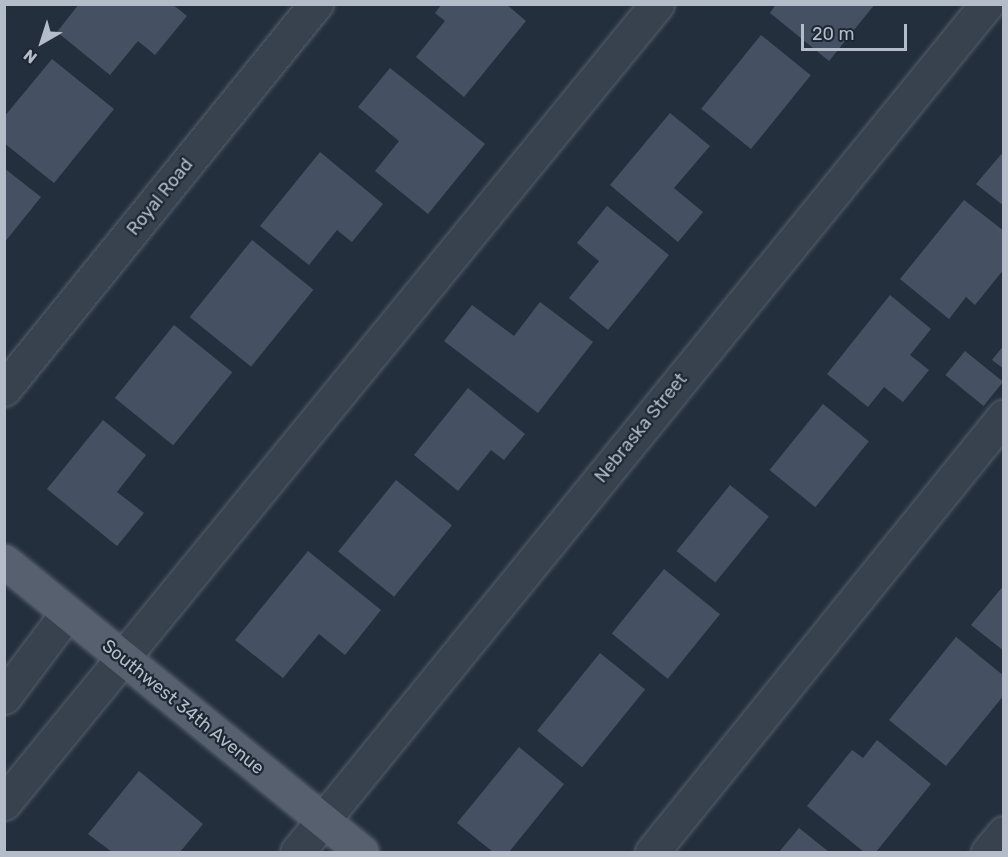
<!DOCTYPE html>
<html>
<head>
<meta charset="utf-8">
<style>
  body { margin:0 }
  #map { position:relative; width:1008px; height:857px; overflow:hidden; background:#242f3e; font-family:Rubik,sans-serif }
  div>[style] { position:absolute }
  .building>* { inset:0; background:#455162; transform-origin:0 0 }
  .roads { filter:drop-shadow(0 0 2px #565f6c) drop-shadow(0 0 2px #565f6c) }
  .minor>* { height:33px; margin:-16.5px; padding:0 16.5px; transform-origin:16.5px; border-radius:16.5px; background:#38414e }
  .major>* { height:33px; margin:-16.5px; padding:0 16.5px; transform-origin:16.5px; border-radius:16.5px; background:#56606e }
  span { translate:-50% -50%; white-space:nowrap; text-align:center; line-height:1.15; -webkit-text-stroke:4.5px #1d2633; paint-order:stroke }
  .street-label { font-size:18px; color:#b4bcc9 }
  .frame { position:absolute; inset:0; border:6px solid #b4bcc9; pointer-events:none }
  .north { position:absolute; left:12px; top:12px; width:60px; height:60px; -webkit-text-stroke:4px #1d2633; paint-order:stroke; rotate:219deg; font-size:16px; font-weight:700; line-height:24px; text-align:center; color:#b4bcc9 }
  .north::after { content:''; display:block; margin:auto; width:21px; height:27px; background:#b4bcc9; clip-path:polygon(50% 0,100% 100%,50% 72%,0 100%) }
  .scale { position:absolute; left:801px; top:24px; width:106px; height:27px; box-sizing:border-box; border:3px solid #b4bcc9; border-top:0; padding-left:8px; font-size:18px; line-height:21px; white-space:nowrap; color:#b4bcc9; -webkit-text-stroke:4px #1d2633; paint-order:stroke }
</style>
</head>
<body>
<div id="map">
  <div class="building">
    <div style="clip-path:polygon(79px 4px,172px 4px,187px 16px,155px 55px,138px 41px,110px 75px,57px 32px)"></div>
    <div style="clip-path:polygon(442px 4px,506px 4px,526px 21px,464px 97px,416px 57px,445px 21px,435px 13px)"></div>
    <div style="clip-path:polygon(776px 4px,875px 4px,829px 61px,770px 13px)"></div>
    <div style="left:761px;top:35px;width:64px;height:95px;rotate:39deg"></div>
    <div style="clip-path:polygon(52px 59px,114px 109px,54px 183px,4px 143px,4px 117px)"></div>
    <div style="clip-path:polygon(390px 68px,485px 144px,428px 214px,375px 171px,399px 141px,358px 107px)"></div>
    <div style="clip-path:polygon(670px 113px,710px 146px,674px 188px,703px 212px,678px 242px,610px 185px)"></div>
    <div style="clip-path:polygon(1004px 151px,1004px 206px,976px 184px)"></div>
    <div style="clip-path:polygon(320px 152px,383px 204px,352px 242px,337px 230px,309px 265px,260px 226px)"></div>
    <div style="clip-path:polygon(4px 168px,41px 197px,4px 243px)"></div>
    <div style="clip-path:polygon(964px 200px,1004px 231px,1004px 269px,975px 305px,966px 297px,949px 319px,900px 279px)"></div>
    <div style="clip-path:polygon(607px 206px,669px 255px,608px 330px,569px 298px,599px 261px,577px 243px)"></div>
    <div style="left:252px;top:240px;width:79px;height:99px;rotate:39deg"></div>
    <div style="clip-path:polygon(890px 295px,931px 329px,910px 355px,929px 370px,903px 402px,884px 387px,868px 407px,827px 374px)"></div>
    <div style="clip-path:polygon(540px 302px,593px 342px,538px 413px,444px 341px,472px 305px,514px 336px)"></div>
    <div style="left:174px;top:325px;width:75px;height:94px;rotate:39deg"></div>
    <div style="clip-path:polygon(1004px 345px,1004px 369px,992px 360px)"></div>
    <div style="left:965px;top:351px;width:49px;height:31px;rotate:39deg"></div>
    <div style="clip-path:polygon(468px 388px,525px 434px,504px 460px,491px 450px,458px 491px,414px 455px)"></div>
    <div style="left:823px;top:404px;width:59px;height:85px;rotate:39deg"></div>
    <div style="clip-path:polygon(103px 420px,146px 455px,117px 492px,144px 513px,117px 546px,47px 489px)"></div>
    <div style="left:396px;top:480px;width:72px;height:92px;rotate:39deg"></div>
    <div style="left:730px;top:485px;width:50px;height:85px;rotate:39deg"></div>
    <div style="clip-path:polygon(308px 551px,381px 610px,345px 655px,319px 634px,283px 678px,235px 640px)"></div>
    <div style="left:664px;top:569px;width:72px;height:83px;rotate:39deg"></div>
    <div style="clip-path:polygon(1004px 585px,1004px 651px,971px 625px)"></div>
    <div style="clip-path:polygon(956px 637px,1004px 676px,1004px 695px,946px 766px,889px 720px)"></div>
    <div style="left:600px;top:653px;width:58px;height:100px;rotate:39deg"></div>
    <div style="clip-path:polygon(877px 740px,931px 784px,876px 852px,864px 852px,807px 806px,852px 750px,863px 758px)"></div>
    <div style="clip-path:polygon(519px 747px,564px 784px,509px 852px,493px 852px,457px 823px)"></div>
    <div style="clip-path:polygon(139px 771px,203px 824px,180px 852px,112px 852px,88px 834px)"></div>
    <div style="clip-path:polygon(799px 828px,829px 852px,779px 852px)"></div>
  </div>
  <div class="roads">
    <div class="minor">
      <div style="left:4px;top:389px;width:496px;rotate:-51deg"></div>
      <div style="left:4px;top:697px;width:105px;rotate:-53.1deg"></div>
      <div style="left:4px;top:803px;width:1032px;rotate:-50.74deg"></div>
      <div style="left:297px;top:852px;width:1093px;rotate:-50.87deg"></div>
      <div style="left:652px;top:852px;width:560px;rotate:-51.08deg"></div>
      <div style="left:988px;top:852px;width:25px;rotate:-50deg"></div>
    </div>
    <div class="major">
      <div style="left:4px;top:561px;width:461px;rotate:39.1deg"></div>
    </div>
  </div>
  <div class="street-label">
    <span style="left:160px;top:197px;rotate:-51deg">Royal Road</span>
    <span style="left:641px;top:428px;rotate:-51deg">Nebraska Street</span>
    <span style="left:183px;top:707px;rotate:39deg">Southwest 34th Avenue</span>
  </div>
  <div class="frame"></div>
  <div class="north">N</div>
  <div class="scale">20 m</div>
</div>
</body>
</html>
